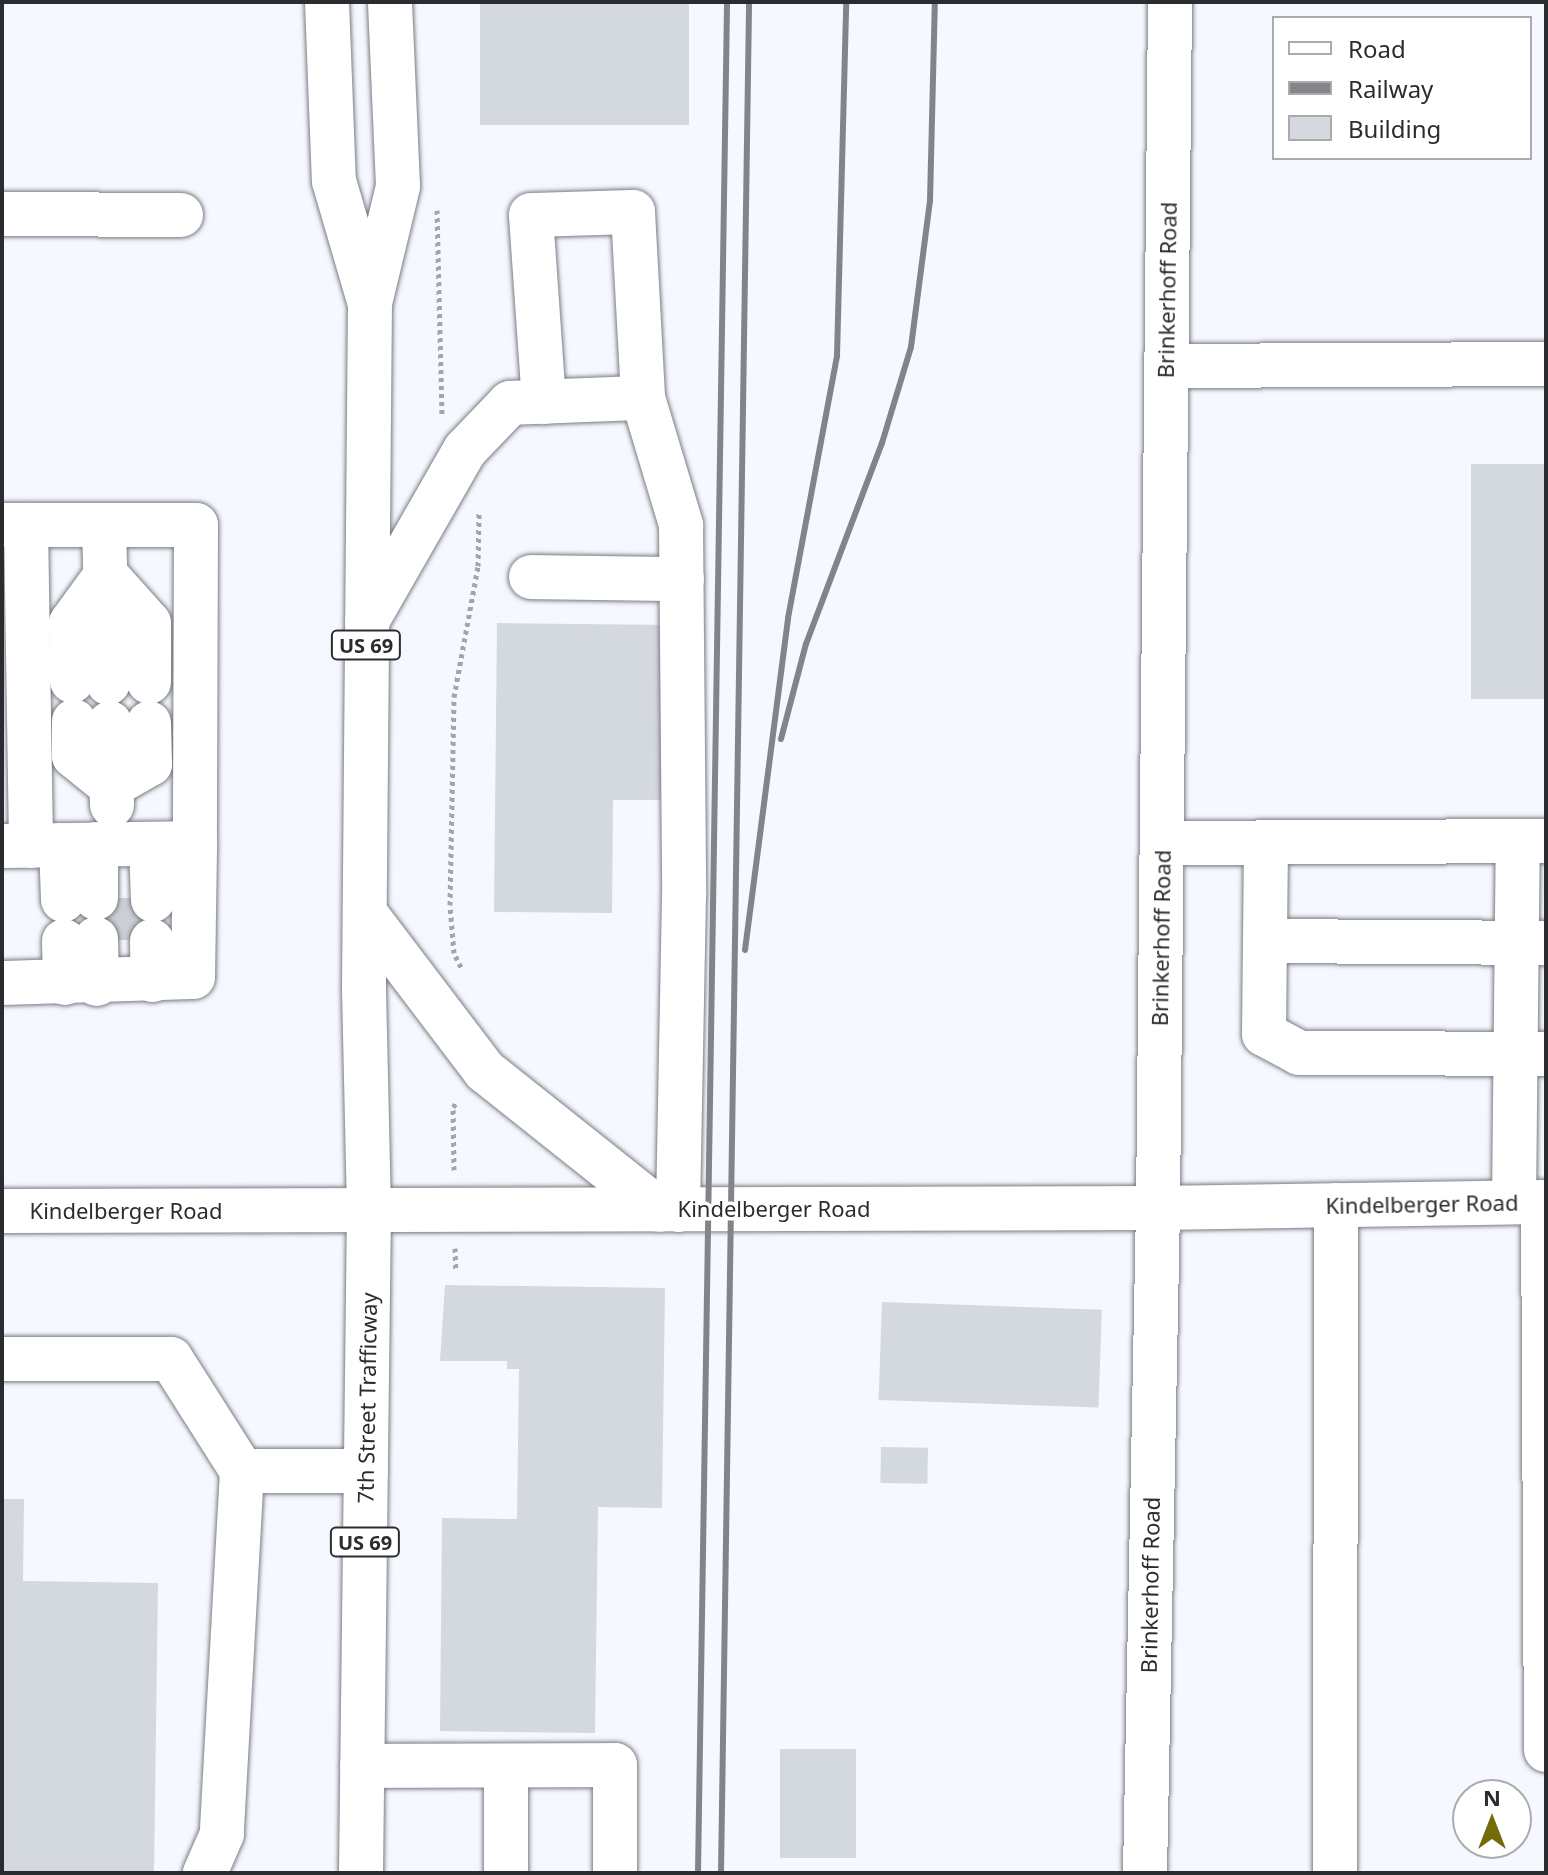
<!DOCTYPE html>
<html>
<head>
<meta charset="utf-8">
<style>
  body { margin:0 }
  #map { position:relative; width:1548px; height:1875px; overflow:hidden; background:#f5f8fe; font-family:"Noto Sans",sans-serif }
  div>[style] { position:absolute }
  .building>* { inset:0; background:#d4d8df; transform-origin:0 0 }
  .minor-tunnel>* { height:44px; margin-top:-22px; transform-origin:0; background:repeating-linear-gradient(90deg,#cdcfd5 0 44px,transparent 0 66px) }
  .path>* { height:5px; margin-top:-2.5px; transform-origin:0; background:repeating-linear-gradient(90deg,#a3a5aa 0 4px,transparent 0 8px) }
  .roads { filter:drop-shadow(0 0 2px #7a7d84) drop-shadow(0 0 2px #7a7d84) }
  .minor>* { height:44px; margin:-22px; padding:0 22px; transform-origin:22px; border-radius:22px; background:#fff }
  .major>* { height:44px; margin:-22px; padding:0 22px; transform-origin:22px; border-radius:22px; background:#fff }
  .rail>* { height:6px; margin:-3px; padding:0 3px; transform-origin:3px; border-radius:3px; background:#838489 }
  span { translate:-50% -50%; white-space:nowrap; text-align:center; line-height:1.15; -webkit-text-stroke:7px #fff; paint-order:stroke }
  .shield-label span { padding:2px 6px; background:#fff; border:2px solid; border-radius:6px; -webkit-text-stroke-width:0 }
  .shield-label { font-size:20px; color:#2b2c2f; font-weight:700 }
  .street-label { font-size:22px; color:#2b2c2f }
  .frame { position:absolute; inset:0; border:4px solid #2b2c2f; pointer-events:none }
  .legend { position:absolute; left:1272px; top:16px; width:260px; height:144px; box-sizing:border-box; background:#fff; border:2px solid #aaabac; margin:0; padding:10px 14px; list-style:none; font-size:24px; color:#2b2c2f }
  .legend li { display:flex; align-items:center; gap:16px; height:40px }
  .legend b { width:40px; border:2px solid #aaabac }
  .north { position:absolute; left:1452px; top:1779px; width:80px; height:80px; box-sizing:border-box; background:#fff; border:2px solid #aaabac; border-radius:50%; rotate:0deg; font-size:22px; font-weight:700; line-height:32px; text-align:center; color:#2b2c2f }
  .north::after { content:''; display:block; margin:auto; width:28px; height:36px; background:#736c08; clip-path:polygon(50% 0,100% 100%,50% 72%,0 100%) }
</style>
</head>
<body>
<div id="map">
  <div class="building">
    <div style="left:480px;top:2px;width:209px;height:123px"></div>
    <div style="left:1471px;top:464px;width:75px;height:235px"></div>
    <div style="clip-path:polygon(497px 623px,670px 625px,668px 800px,613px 800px,612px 913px,494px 912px)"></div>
    <div style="clip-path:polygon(445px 1285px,665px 1288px,662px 1508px,598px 1507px,595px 1733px,440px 1731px,442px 1518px,517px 1519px,519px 1369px,507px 1369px,507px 1361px,440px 1361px)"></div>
    <div style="left:882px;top:1302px;width:220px;height:98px;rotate:2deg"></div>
    <div style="left:881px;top:1447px;width:47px;height:36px;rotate:1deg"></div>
    <div style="clip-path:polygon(2px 1499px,24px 1499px,23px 1581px,158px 1583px,154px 1873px,2px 1873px)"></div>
    <div style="left:780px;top:1749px;width:76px;height:109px"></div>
  </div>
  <div class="minor-tunnel">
    <div style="left:126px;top:898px;width:42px;rotate:90deg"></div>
  </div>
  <div class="path">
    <div style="left:437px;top:210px;width:206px;rotate:88.6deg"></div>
    <div style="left:461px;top:967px;width:16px;rotate:-117deg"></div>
    <div style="left:454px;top:953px;width:48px;rotate:-94.8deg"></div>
    <div style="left:450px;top:905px;width:208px;rotate:-88.9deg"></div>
    <div style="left:454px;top:697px;width:133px;rotate:-79.6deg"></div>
    <div style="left:478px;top:566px;width:54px;rotate:-88.9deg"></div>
    <div style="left:454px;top:1170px;width:63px;rotate:-90.9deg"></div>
    <div style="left:453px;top:1107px;width:6px;rotate:-51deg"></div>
    <div style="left:455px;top:1248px;width:23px;rotate:88deg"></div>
  </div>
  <div class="roads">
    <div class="minor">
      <div style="left:2px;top:214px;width:179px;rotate:0.3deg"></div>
      <div style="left:1166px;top:366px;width:380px;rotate:-0.3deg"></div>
      <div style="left:544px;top:402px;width:187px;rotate:-94deg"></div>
      <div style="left:531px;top:215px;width:102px;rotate:-1.7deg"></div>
      <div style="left:633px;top:212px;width:186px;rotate:86.9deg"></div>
      <div style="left:510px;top:403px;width:133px;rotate:-2.2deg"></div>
      <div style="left:643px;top:398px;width:133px;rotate:73.3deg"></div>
      <div style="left:681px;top:525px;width:371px;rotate:89.5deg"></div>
      <div style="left:684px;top:896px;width:314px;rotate:91.1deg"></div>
      <div style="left:2px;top:525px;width:194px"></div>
      <div style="left:196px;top:525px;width:318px;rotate:90.2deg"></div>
      <div style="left:195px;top:843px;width:193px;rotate:179.1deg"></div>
      <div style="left:26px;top:525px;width:321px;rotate:89.1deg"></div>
      <div style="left:104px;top:525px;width:158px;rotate:88.5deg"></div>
      <div style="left:106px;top:575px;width:64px;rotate:48.1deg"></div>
      <div style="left:149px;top:623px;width:59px;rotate:90deg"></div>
      <div style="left:531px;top:577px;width:151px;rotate:0.8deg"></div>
      <div style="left:72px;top:681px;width:58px;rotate:-91deg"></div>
      <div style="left:71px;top:623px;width:59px;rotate:-53.9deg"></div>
      <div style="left:74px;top:721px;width:35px;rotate:90deg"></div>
      <div style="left:74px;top:756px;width:48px;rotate:39deg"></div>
      <div style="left:111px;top:786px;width:45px;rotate:-29.4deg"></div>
      <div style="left:150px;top:764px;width:41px;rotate:-91.4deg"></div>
      <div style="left:110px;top:723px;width:82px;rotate:88.6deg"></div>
      <div style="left:1162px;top:843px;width:384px;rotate:-0.3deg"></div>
      <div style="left:1266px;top:843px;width:191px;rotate:90.6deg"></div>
      <div style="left:1264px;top:1034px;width:40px;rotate:28deg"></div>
      <div style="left:1299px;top:1053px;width:247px;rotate:0.2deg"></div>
      <div style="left:96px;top:844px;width:54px;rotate:90deg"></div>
      <div style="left:151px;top:844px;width:56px;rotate:88deg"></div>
      <div style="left:61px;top:845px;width:55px;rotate:87.9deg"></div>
      <div style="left:96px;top:939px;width:45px;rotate:88.7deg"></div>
      <div style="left:64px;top:941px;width:42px;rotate:88.6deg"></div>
      <div style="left:152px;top:941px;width:39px;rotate:89deg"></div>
      <div style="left:1265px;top:941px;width:281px;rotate:0.4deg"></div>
      <div style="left:2px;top:983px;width:191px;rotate:-1.8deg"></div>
      <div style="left:193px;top:977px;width:134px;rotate:-89.1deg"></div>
      <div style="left:1514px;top:1202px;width:361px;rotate:-89.4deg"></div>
      <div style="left:1543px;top:1202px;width:548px;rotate:89.69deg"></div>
      <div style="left:2px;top:1211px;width:1156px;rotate:-0.15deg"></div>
      <div style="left:1158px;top:1208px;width:388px;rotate:-0.9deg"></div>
      <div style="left:2px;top:1359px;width:169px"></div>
      <div style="left:171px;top:1359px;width:133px;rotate:57.6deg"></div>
      <div style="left:242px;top:1471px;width:364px;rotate:93.2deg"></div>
      <div style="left:222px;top:1834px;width:43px;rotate:113.6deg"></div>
      <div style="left:242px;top:1471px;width:124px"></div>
      <div style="left:362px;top:1766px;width:253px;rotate:-0.2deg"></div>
      <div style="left:615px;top:1765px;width:108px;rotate:90deg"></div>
      <div style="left:506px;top:1768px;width:105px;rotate:90deg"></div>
      <div style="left:1145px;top:1873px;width:665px;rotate:-88.88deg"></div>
      <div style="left:1158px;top:1208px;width:1206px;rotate:-89.43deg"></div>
      <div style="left:1335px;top:1873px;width:668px;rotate:-89.91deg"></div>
    </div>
    <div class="major">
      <div style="left:327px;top:2px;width:179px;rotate:87.8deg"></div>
      <div style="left:334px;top:181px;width:125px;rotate:73.7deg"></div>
      <div style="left:367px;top:621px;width:197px;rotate:-60.2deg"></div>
      <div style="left:465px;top:450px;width:65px;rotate:-46.2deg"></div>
      <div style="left:365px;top:913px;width:198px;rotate:52.8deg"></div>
      <div style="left:485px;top:1071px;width:223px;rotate:38.5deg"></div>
      <div style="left:361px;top:1873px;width:663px;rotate:-89.31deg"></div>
      <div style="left:369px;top:1210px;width:223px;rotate:-91.3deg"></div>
      <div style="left:364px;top:987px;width:684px;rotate:-89.5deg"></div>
      <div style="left:370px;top:303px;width:120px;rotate:-76.5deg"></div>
      <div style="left:398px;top:186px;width:184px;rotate:-92.5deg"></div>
    </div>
  </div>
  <div class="rail">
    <div style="left:781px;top:739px;width:98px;rotate:-75.3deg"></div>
    <div style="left:806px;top:644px;width:215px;rotate:-69.3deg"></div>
    <div style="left:882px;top:443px;width:100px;rotate:-73.2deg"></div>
    <div style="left:911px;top:347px;width:147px;rotate:-82.6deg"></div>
    <div style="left:930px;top:201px;width:199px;rotate:-88.6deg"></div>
    <div style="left:745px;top:950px;width:335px;rotate:-82.6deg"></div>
    <div style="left:788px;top:618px;width:267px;rotate:-79.4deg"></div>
    <div style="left:837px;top:356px;width:354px;rotate:-88.5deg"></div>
    <div style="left:698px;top:1873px;width:1871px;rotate:-89.11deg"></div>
    <div style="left:721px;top:1873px;width:1871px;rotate:-89.14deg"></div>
  </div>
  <div class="shield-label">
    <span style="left:366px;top:645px">US 69</span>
    <span style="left:365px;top:1542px">US 69</span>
  </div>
  <div class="street-label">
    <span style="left:1167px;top:290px;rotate:-89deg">Brinkerhoff Road</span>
    <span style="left:1161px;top:938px;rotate:-89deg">Brinkerhoff Road</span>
    <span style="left:1422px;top:1204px;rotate:-1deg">Kindelberger Road</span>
    <span style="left:774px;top:1209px">Kindelberger Road</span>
    <span style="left:126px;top:1211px">Kindelberger Road</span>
    <span style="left:367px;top:1398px;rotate:-89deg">7th Street Trafficway</span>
    <span style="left:1150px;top:1585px;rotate:-89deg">Brinkerhoff Road</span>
  </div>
  <div class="frame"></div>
  <ul class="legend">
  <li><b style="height:10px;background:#fff"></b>Road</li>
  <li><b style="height:10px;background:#838489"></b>Railway</li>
  <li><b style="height:22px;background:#d4d8df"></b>Building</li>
  </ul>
  <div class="north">N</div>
</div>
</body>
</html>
